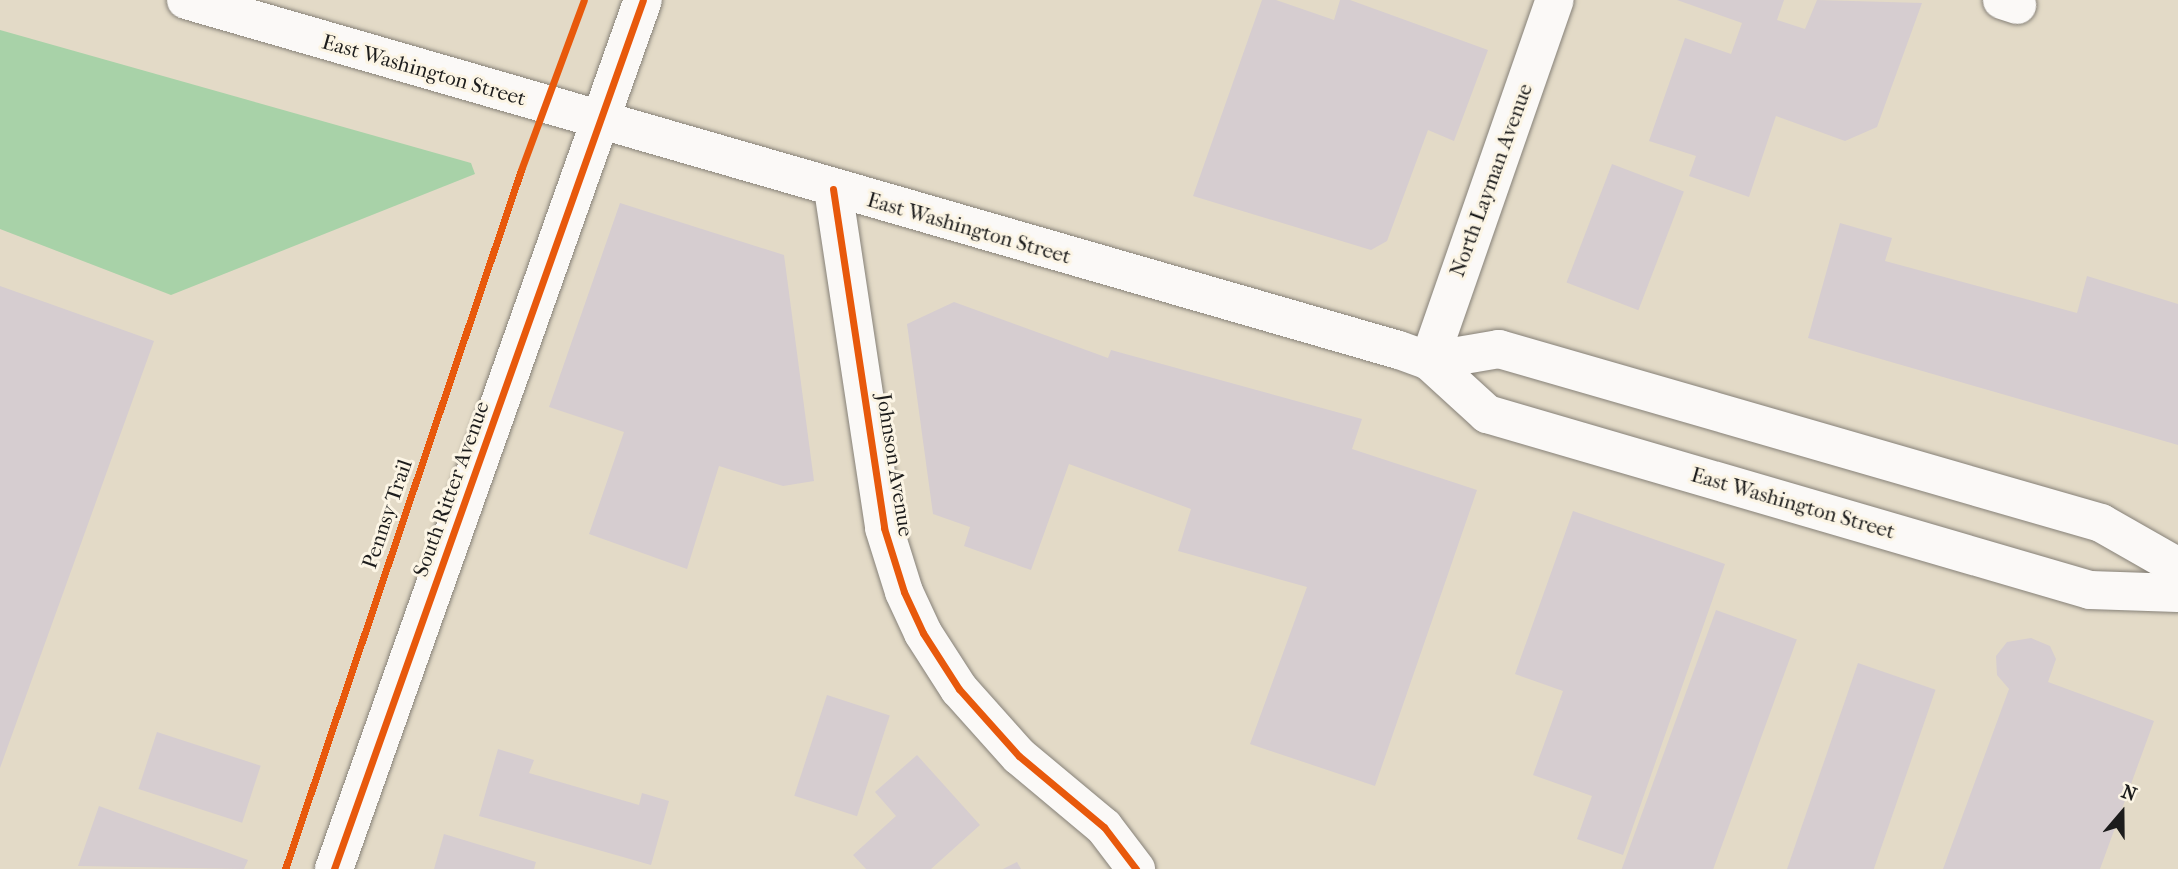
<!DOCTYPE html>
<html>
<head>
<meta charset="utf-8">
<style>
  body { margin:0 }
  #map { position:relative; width:2178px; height:869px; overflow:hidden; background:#e3dac7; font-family:"IM FELL French Canon",serif }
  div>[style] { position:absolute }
  .green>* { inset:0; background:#a8d2a8 }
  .building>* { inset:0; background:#d6cdd0; transform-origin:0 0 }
  .roads { filter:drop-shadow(0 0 2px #868178) drop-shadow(0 0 2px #868178) }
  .minor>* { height:38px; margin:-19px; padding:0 19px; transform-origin:19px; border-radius:19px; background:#fbf9f7 }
  .major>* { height:38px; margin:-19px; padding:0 19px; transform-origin:19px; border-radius:19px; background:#fbf9f7 }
  .cycleway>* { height:7px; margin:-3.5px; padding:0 3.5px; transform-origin:3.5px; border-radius:3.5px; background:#e8590c }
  span { translate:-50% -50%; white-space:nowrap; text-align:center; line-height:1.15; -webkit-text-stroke:6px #fcf5e5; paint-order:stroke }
  .street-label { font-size:21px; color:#1c1c1c }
  .north { position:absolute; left:2087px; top:778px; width:70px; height:70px; -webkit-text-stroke:5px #fcf5e5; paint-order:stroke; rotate:20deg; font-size:19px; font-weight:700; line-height:28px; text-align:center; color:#1c1c1c }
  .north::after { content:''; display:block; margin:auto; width:24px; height:32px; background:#1c1c1c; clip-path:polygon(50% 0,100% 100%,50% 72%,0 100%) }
</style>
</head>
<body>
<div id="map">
  <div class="green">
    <div style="clip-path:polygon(0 30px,471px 163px,475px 174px,171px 295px,0 229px)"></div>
  </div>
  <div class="building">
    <div style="clip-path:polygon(1262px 0,1276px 0,1334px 20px,1340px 0,1350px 0,1488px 50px,1454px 141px,1428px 130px,1387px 241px,1371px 250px,1193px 196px)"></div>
    <div style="clip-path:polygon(1677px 0,1784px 0,1777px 20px,1805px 29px,1817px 0,1922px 3px,1877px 127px,1845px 141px,1776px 116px,1749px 197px,1689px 176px,1696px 156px,1649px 141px,1685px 38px,1731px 54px,1742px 23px)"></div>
    <div style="left:1612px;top:164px;width:77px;height:127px;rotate:21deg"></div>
    <div style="clip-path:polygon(620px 203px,784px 255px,814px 481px,783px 486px,719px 466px,687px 569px,589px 534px,624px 432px,549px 407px)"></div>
    <div style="clip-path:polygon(1840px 223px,1892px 238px,1885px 261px,2077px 313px,2087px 276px,2178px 304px,2178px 445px,1808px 338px)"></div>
    <div style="clip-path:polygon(0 286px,154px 341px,0 768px)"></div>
    <div style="clip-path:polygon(954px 302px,1108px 358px,1111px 350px,1362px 419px,1352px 449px,1477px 490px,1375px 786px,1250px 744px,1307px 587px,1178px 551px,1191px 509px,1069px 464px,1031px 570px,964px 546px,970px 527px,933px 514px,907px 324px)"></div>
    <div style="clip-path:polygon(1573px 511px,1725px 564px,1623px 855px,1577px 839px,1592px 796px,1533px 775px,1563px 691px,1515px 674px)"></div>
    <div style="left:1716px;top:610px;width:86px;height:276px;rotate:20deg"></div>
    <div style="clip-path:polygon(2031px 638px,2050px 646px,2056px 659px,2048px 682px,2154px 721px,2100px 869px,1943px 869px,2009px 689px,1997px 675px,1996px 656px,2007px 642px)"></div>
    <div style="left:1858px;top:663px;width:82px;height:218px;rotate:19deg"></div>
    <div style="left:827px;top:695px;width:66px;height:106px;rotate:18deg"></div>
    <div style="left:157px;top:732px;width:109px;height:60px;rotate:18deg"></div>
    <div style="clip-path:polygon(498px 749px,534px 760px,529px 773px,639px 805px,642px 793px,669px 801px,651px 865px,479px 816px)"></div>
    <div style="clip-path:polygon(917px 755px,980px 825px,931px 869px,866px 869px,853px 855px,896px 816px,875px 792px)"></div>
    <div style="clip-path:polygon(99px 806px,248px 860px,244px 869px,78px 866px)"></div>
    <div style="clip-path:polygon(444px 834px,536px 862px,534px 869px,434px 869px)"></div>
    <div style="clip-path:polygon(1017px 862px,1021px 869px,1003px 869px)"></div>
  </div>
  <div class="roads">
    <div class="minor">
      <div style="left:2002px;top:0;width:16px;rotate:18deg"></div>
      <div style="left:833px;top:189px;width:343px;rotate:81.4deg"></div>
      <div style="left:884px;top:528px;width:67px;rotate:72.6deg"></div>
      <div style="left:904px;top:592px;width:45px;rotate:65.1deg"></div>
      <div style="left:923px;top:633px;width:67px;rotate:57.3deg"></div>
      <div style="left:959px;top:689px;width:90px;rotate:48.2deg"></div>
      <div style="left:1019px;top:756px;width:111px;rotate:39.9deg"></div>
      <div style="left:1104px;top:827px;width:53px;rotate:52.7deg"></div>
      <div style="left:1429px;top:361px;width:382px;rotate:-70.8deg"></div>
      <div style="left:334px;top:869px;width:922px;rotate:-70.43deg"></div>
    </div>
    <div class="major">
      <div style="left:186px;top:0;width:1262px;rotate:16.1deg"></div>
      <div style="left:1399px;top:350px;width:32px;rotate:20deg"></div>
      <div style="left:1429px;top:361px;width:79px;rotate:42.4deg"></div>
      <div style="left:1487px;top:414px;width:628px;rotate:16.27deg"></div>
      <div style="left:2090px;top:590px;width:88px;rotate:2deg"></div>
      <div style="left:1429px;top:361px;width:71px;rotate:-9.7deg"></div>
      <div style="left:1499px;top:349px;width:627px;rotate:16.12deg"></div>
      <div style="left:2101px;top:523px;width:89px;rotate:29.7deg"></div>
    </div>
  </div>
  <div class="cycleway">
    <div style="left:833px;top:189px;width:343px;rotate:81.4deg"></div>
    <div style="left:884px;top:528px;width:67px;rotate:72.6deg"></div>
    <div style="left:904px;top:592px;width:45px;rotate:65.1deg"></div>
    <div style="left:923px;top:633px;width:67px;rotate:57.3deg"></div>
    <div style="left:959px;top:689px;width:90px;rotate:48.2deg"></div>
    <div style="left:1019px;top:756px;width:111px;rotate:39.9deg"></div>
    <div style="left:1104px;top:827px;width:53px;rotate:52.7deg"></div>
    <div style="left:285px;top:869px;width:738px;rotate:-71.34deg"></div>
    <div style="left:521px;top:170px;width:181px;rotate:-69.7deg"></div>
    <div style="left:334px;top:869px;width:922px;rotate:-70.43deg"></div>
  </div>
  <div class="street-label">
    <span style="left:424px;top:70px;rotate:16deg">East Washington Street</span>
    <span style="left:1491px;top:180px;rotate:-70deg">North Layman Avenue</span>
    <span style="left:969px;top:228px;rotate:16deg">East Washington Street</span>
    <span style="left:895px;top:465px;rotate:81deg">Johnson Avenue</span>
    <span style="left:451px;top:489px;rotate:-70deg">South Ritter Avenue</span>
    <span style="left:1793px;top:503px;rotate:16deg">East Washington Street</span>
    <span style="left:387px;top:514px;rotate:-71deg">Pennsy Trail</span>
  </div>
  <div class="north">N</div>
</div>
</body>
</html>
